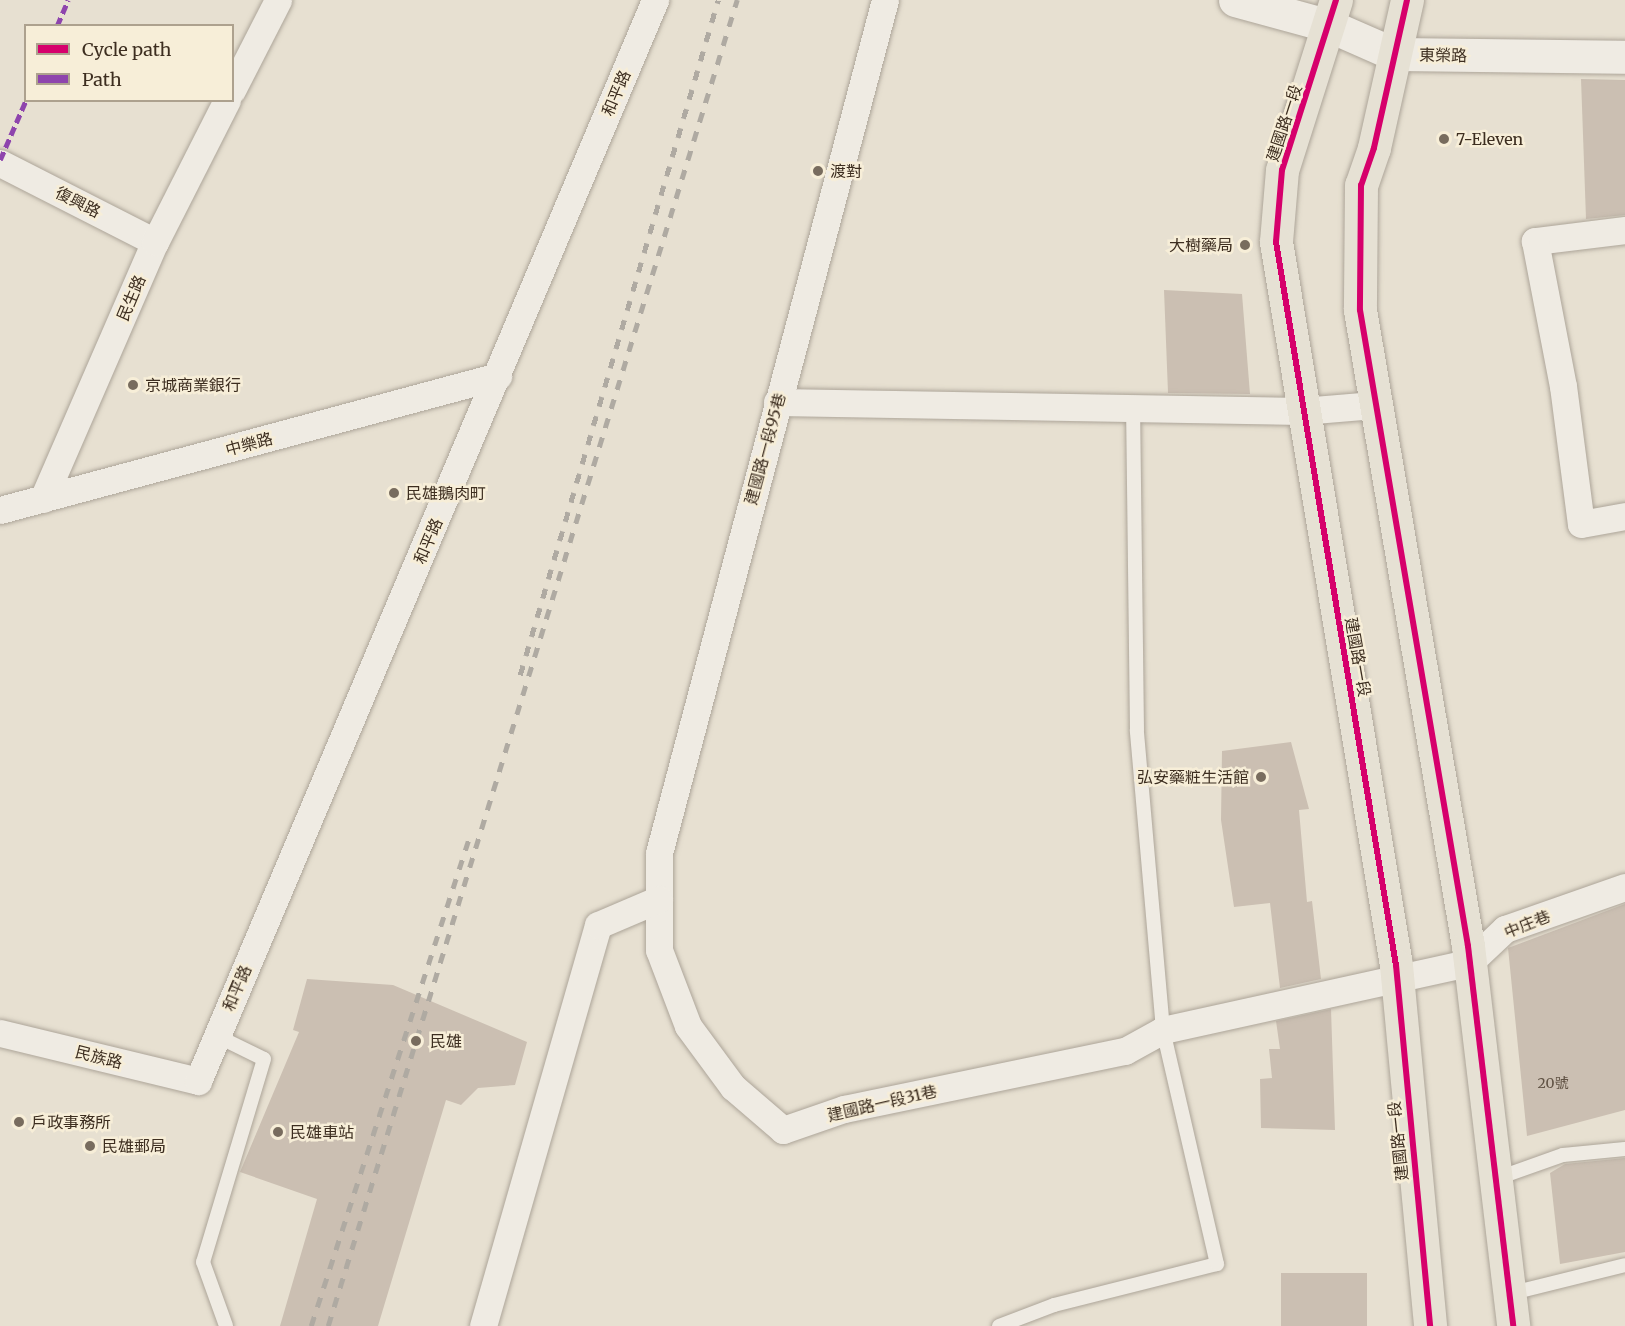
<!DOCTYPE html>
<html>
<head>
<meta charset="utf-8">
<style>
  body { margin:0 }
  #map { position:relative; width:1625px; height:1326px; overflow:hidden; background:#e7e0d1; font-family:Merriweather,"Noto Sans TC",serif }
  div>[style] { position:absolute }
  .building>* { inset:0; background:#cbbfb2; transform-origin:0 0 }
  .roads { filter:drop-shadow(0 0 2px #ada599) drop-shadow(0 0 2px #ada599) }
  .service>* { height:14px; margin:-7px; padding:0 7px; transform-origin:7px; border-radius:7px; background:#efebe3 }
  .minor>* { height:27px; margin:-13.5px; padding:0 13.5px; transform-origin:13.5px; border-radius:13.5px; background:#efebe3 }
  .tertiary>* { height:33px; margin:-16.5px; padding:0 16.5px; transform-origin:16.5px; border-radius:16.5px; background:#efebe3 }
  .primary>* { height:33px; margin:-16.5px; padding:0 16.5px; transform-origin:16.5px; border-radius:16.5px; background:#e6e1d4 }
  .rail>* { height:4.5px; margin-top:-2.25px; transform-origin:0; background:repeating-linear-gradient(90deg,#afaaa2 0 10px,transparent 0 20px) }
  .quiet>* { height:4.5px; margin-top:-2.25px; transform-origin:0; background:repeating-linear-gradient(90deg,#8e44ad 0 9px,transparent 0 13.5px) }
  .cycleway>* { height:6px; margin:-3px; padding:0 3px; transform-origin:3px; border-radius:3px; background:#d6006c }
  .dots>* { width:16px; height:16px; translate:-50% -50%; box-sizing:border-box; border:3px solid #f7eed8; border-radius:50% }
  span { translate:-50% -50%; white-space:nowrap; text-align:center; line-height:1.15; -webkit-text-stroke:5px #f7eed8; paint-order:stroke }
  .number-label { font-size:14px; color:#605244 }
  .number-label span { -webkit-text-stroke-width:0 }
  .street-label { font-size:16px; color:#3d2e20 }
  .poi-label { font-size:16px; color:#3d2e20 }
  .left { translate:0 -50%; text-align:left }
  .right { translate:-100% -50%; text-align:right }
  .legend { position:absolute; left:24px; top:24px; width:210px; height:78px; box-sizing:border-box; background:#f7eed8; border:2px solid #ada18e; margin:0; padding:8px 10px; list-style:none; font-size:18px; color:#3d2e20 }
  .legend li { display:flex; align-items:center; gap:12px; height:30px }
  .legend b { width:30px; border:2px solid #ada18e }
</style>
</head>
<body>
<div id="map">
  <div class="building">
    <div style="clip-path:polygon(1581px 79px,1625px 80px,1625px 215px,1586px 219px)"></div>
    <div style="clip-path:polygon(1164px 290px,1242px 294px,1250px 394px,1168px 393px)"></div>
    <div style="clip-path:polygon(1291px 742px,1309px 809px,1299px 810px,1307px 902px,1312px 901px,1321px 979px,1280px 988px,1270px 903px,1234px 907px,1221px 820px,1222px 751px)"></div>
    <div style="clip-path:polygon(1625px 904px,1625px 1110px,1527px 1136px,1508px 948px)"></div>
    <div style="clip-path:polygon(307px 979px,393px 985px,527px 1042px,515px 1085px,478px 1088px,461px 1105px,446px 1100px,378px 1326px,280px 1326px,317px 1199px,240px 1172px,299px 1032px,293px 1030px)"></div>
    <div style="clip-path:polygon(1331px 1009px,1335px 1130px,1261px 1128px,1260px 1079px,1272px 1078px,1269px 1049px,1280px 1049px,1276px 1021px)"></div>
    <div style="clip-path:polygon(1625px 1158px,1625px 1252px,1560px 1264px,1550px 1173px,1565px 1164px)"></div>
    <div style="left:1367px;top:1273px;width:53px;height:86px;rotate:90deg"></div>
  </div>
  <div class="roads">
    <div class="service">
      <div style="left:217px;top:1036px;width:52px;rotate:26.1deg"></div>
      <div style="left:264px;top:1059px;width:212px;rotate:106.7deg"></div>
      <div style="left:203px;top:1262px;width:68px;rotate:70.2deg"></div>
      <div style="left:1498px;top:1178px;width:69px;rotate:-19.5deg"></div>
      <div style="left:1563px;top:1155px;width:62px;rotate:-5.5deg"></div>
      <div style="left:1512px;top:1293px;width:116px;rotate:-13.9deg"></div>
      <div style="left:999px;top:1326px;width:59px;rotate:-20.9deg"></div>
      <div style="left:1054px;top:1305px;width:168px;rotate:-14.1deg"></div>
      <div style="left:1217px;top:1264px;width:240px;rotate:-103deg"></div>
      <div style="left:1163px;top:1030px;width:301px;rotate:-95deg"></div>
      <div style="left:1137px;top:730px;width:322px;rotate:-90.7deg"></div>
    </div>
    <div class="minor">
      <div style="left:885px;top:0;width:882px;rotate:104.84deg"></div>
      <div style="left:659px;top:853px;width:97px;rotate:90deg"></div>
      <div style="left:659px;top:950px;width:81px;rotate:69.1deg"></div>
      <div style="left:688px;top:1026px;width:76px;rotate:53.6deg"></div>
      <div style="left:733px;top:1087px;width:66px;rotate:40.7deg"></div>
      <div style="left:783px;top:1130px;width:65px;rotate:-19deg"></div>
      <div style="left:844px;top:1109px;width:287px;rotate:-11.7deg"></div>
      <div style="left:1125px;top:1051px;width:43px;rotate:-28.9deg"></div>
      <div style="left:1163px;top:1030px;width:313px;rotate:-12.4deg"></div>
      <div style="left:1469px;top:963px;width:50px;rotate:-43.4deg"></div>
      <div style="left:1505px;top:929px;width:127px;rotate:-19.3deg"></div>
      <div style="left:232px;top:90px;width:101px;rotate:-62.9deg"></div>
      <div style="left:0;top:163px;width:174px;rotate:27deg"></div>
      <div style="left:1625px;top:230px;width:91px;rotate:173deg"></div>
      <div style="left:1535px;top:241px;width:148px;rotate:79.1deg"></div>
      <div style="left:1563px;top:386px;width:139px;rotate:82.6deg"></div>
      <div style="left:1581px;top:524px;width:45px;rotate:-10.3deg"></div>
      <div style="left:777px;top:402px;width:525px;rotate:0.98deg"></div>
      <div style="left:1302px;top:411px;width:72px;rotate:-4.8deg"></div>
      <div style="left:43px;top:499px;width:280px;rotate:-66.5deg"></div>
      <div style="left:155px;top:242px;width:159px;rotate:-63.1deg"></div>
      <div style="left:0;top:510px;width:516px;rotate:-15.06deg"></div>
      <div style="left:0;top:1033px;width:204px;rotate:13.6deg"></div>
      <div style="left:198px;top:1081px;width:1174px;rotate:-67.08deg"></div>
      <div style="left:483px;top:1326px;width:417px;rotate:-74deg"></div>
      <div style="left:598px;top:925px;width:66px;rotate:-23.1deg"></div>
    </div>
    <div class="tertiary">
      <div style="left:1235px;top:0;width:98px;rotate:15.3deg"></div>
      <div style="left:1330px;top:26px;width:70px;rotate:23.6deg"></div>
      <div style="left:1394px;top:54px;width:231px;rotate:0.7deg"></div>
    </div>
    <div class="primary">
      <div style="left:1336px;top:0;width:178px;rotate:107.6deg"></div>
      <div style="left:1282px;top:170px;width:72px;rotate:94.8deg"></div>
      <div style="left:1276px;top:242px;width:733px;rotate:80.58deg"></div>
      <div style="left:1396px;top:965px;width:363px;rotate:84.6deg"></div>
      <div style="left:1407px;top:0;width:152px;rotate:102.6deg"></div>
      <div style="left:1374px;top:148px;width:39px;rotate:109deg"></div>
      <div style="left:1361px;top:185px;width:125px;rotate:90.5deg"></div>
      <div style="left:1360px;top:310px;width:645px;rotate:80.36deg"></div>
      <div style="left:1468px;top:946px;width:383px;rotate:83.2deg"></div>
    </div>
  </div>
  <div class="rail">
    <div style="left:520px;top:675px;width:703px;rotate:-73.65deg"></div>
    <div style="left:311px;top:1326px;width:519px;rotate:-72.05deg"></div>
    <div style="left:328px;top:1326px;width:1388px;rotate:-72.86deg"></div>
  </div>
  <div class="quiet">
    <div style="left:57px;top:26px;width:28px;rotate:-67deg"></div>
    <div style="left:0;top:160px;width:65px;rotate:-66.6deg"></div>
  </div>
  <div class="cycleway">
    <div style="left:1336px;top:0;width:178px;rotate:107.6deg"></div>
    <div style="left:1282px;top:170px;width:72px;rotate:94.8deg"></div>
    <div style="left:1276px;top:242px;width:733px;rotate:80.58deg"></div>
    <div style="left:1396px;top:965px;width:363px;rotate:84.6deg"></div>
    <div style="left:1407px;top:0;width:152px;rotate:102.6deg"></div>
    <div style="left:1374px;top:148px;width:39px;rotate:109deg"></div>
    <div style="left:1361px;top:185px;width:125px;rotate:90.5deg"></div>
    <div style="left:1360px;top:310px;width:645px;rotate:80.36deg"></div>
    <div style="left:1468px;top:946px;width:383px;rotate:83.2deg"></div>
  </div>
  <div class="dots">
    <div style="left:1444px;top:139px;background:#786c5e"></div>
    <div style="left:818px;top:171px;background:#786c5e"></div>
    <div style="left:1245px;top:245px;background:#786c5e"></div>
    <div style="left:133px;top:385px;background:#786c5e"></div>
    <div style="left:394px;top:493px;background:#786c5e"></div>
    <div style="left:1261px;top:777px;background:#786c5e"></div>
    <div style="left:416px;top:1041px;background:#786c5e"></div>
    <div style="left:19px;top:1122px;background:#786c5e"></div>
    <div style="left:278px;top:1132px;background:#786c5e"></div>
    <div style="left:90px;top:1146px;background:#786c5e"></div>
  </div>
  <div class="number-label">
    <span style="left:1553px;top:1083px">20號</span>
  </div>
  <div class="street-label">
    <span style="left:1443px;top:55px;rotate:1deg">東榮路</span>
    <span style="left:616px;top:93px;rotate:-67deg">和平路</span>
    <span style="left:1284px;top:123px;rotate:-72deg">建國路一段</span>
    <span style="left:78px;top:202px;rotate:27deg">復興路</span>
    <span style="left:131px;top:298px;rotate:-67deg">民生路</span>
    <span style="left:249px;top:444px;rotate:-15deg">中樂路</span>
    <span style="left:765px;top:449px;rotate:-75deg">建國路一段95巷</span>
    <span style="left:428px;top:541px;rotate:-67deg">和平路</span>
    <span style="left:1358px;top:657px;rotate:80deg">建國路一段</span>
    <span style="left:1527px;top:924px;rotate:-22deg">中庄巷</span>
    <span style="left:237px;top:988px;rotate:-67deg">和平路</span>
    <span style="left:99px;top:1057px;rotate:14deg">民族路</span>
    <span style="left:882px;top:1103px;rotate:-13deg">建國路一段31巷</span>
    <span style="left:1398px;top:1141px;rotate:-96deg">建國路一段</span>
  </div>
  <div class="poi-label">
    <span class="left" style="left:1456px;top:139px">7-Eleven</span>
    <span class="left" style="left:830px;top:171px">渡對</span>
    <span class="right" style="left:1233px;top:245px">大樹藥局</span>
    <span class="left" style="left:145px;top:385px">京城商業銀行</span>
    <span class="left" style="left:406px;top:493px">民雄鵝肉町</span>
    <span class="right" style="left:1249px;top:777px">弘安藥粧生活館</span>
    <span class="left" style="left:430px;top:1041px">民雄</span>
    <span class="left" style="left:31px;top:1122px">戶政事務所</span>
    <span class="left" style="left:290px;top:1132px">民雄車站</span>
    <span class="left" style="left:102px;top:1146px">民雄郵局</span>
  </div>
  <ul class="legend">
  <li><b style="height:8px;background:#d6006c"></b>Cycle path</li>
  <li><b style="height:8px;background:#8e44ad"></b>Path</li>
  </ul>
</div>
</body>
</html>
